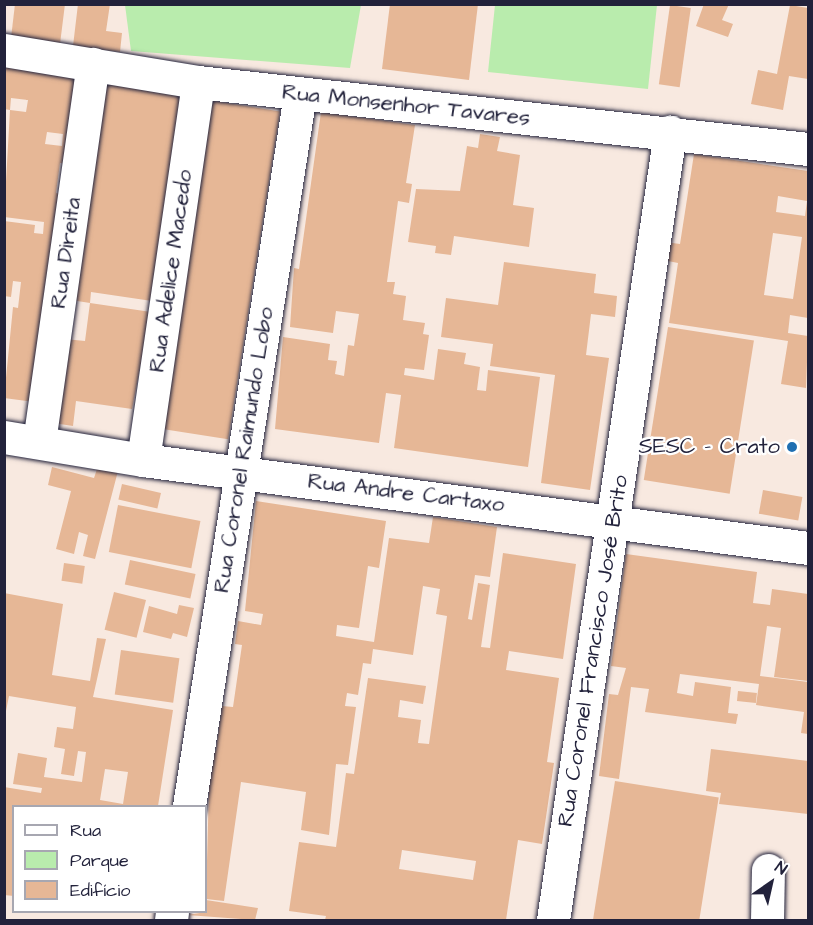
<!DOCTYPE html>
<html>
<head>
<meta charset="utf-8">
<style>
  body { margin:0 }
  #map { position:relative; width:813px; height:925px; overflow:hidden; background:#f8e9e0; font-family:"Architects Daughter",sans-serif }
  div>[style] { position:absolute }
  .green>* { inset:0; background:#b9ecad }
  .building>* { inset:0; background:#e6b796; transform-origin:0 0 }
  .roads { filter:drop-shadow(0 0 2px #22223b) drop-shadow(0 0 2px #22223b) }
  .minor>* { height:33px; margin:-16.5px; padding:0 16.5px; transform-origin:16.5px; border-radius:16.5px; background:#fff }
  .dots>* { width:16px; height:16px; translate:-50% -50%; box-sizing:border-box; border:3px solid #fff; border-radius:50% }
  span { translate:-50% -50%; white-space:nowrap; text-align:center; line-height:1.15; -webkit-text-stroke:4.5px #fff; paint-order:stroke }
  .street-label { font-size:22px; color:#22223b }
  .poi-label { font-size:22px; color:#22223b }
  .right { translate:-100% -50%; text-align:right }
  .frame { position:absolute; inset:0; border:6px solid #22223b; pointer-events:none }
  .legend { position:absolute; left:12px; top:805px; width:195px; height:108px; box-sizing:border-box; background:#fff; border:2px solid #a7a7b1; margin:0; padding:8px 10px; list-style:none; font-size:18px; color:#22223b }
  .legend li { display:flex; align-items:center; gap:12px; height:30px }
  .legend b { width:30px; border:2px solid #a7a7b1 }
  .north { position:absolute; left:741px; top:853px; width:60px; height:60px; -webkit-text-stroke:4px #fff; paint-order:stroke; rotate:34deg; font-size:16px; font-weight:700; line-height:24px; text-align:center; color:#22223b }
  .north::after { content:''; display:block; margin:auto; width:21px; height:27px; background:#22223b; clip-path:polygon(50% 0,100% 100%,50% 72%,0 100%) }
</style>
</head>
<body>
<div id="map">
  <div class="green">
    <div style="clip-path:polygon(125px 5px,125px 4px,361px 5px,350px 68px,131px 51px)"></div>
    <div style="clip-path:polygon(495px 5px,657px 5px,648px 89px,488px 72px)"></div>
  </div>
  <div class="building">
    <div style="clip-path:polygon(15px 4px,65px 4px,60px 44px,11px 38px)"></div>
    <div style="clip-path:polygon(78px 4px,110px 4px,106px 31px,122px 33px,120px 52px,73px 46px)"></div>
    <div style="clip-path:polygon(390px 4px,478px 4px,469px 80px,382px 69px)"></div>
    <div style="clip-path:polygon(704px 4px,729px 4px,722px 20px,733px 24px,728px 37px,696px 26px)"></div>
    <div style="left:670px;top:5px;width:21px;height:80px;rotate:8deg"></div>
    <div style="clip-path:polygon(790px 5px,808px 8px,808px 79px,789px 76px,783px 110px,751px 104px,758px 70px,777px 74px)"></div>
    <div style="clip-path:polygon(evenodd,4px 65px,85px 75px,73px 164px,60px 163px,56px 193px,65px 195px,42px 403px,4px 398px,13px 307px,18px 308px,21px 282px,13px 281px,11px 297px,4px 296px,4px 221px,35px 225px,34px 233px,43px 234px,44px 222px,4px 217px,10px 110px,4px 109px,4px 65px,11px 98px,28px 100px,26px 112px,10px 110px,11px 98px,4px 65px,47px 132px,63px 134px,62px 146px,45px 144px,47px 132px)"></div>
    <div style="clip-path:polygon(99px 77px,183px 94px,152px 301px,91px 292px,90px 303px,151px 312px,132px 409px,76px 401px,73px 426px,53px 423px,65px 339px,85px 341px,90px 303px,71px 300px)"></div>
    <div style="left:208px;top:100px;width:73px;height:332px;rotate:9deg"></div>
    <div style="clip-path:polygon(321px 112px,415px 125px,406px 183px,412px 184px,409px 203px,398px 201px,387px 282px,395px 282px,393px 294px,406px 296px,403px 320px,425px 323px,423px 334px,429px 335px,424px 370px,405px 368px,404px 375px,434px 380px,438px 349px,466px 353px,464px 364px,480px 367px,477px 390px,486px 391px,488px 370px,540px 377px,528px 467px,394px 448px,401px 395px,386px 393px,379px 443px,275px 429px,283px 337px,330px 344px,328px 360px,337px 361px,335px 374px,344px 376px,348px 345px,354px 346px,359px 314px,336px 311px,333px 333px,290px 327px,294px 268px,299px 269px)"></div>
    <div style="clip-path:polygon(480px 134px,500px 137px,497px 151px,520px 155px,513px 205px,534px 208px,529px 247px,454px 236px,451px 255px,435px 253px,436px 246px,408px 242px,416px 189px,460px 191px,467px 146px,478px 148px)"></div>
    <div style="clip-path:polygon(evenodd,694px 154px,808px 171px,808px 318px,790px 315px,788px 333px,808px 336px,806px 388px,781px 384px,788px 341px,669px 323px,678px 263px,663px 260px,665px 242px,680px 244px,694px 154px,778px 196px,807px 201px,805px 216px,776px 212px,778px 196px,694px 154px,773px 233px,802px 237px,793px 299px,764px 295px,773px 233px)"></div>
    <div style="clip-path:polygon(504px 262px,596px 274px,594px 293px,617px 296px,615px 317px,591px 314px,586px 355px,609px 358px,590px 490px,541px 483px,555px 375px,490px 366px,493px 344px,441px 337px,446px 298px,498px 305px)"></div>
    <div style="left:668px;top:327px;width:87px;height:155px;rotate:9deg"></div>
    <div style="clip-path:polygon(98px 466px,118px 471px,95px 559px,83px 556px,88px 535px,79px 532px,74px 554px,56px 549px,71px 491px,48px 485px,52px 467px,94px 478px)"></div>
    <div style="left:122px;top:484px;width:40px;height:16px;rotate:13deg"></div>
    <div style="left:763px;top:490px;width:40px;height:24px;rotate:10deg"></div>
    <div style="clip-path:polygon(evenodd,256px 501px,386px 521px,379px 568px,368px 566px,359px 628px,337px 625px,336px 636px,374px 642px,389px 538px,429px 543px,433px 517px,497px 527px,490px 577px,475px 575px,468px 619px,472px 620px,478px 583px,490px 585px,481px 647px,490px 648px,503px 553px,576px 564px,563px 659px,509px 651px,506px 670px,559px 678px,547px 762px,554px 763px,542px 844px,518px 840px,506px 920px,325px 920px,326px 916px,289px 911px,299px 842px,336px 847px,346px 773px,354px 774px,368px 678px,426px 686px,423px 704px,400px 700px,398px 717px,421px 720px,418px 743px,429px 744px,447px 616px,436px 614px,440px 589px,423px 586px,413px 655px,373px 649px,371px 664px,363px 663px,358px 695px,347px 693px,345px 706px,356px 707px,348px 765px,336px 764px,329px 835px,301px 830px,306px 792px,241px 782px,224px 901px,206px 899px,210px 750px,216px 751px,222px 706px,233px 707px,242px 645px,235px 644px,238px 621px,261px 625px,263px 614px,245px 611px,256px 501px,402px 850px,476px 861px,473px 880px,399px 869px,402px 850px)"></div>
    <div style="left:118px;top:505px;width:84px;height:48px;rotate:11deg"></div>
    <div style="clip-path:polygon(626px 554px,757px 572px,753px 603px,770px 605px,772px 589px,808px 594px,808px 681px,774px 677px,781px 628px,767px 626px,760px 676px,808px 682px,808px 734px,801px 733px,804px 712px,756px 705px,759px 684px,680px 674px,677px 693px,693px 696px,695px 682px,731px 687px,728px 713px,738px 714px,736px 724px,645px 712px,649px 689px,631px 687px,619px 779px,599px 776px,609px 694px,618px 695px,626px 668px,611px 666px)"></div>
    <div style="left:130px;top:560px;width:67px;height:25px;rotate:12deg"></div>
    <div style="left:64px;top:563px;width:21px;height:18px;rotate:8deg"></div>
    <div style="left:114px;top:592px;width:33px;height:39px;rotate:14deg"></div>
    <div style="clip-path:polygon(evenodd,4px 593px,63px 604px,52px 675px,90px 681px,97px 638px,106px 639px,93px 697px,173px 710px,158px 806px,14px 806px,14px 896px,4px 895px,4px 787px,41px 793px,42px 788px,13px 784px,18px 753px,47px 758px,44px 777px,82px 782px,86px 752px,78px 751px,74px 776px,61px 774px,65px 749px,54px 747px,57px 727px,73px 729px,76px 707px,9px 696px,4px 721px,4px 593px,105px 769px,128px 772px,123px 804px,100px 800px,105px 769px)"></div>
    <div style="clip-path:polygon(179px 605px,194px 608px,187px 637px,173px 633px,171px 639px,143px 632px,149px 606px,177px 614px)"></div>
    <div style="left:121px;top:650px;width:59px;height:45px;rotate:8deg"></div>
    <div style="left:738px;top:691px;width:19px;height:10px;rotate:6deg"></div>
    <div style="clip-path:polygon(711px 749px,808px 761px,808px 814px,719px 804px,721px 793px,706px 791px)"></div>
    <div style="left:615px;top:781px;width:105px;height:140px;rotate:9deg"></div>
    <div style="clip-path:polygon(206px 900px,258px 908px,255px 920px,187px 915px,206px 912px)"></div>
  </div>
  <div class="roads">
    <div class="minor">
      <div style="left:4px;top:50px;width:197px;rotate:9.4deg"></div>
      <div style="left:198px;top:82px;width:614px;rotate:6.27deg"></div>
      <div style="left:4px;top:437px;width:141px;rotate:9.4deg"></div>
      <div style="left:143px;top:460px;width:671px;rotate:7.54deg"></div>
      <div style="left:39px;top:442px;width:382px;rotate:-81.9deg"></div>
      <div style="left:143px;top:460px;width:382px;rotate:-81.7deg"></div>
      <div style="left:189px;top:806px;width:721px;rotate:-81.14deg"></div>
      <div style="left:171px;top:920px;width:8px;rotate:-83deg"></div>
      <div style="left:553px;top:920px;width:797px;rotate:-81.55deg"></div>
      <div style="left:767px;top:920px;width:50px;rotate:-88.9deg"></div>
    </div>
  </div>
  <div class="dots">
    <div style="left:792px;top:447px;background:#1f6fb2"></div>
  </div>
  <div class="street-label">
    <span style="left:406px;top:105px;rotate:6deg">Rua Monsenhor Tavares</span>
    <span style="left:66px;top:253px;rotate:-82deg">Rua Direita</span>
    <span style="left:171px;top:271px;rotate:-82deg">Rua Adelice Macedo</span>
    <span style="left:244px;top:450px;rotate:-81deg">Rua Coronel Raimundo Lobo</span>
    <span style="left:406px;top:493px;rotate:7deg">Rua Andre Cartaxo</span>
    <span style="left:593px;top:651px;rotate:-81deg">Rua Coronel Francisco José Brito</span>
  </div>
  <div class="poi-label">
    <span class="right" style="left:780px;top:447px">SESC - Crato</span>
  </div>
  <div class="frame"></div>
  <ul class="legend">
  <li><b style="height:8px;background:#fff"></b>Rua</li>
  <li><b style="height:16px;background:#b9ecad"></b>Parque</li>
  <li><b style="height:16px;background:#e6b796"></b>Edifício</li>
  </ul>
  <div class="north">N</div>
</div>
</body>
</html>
